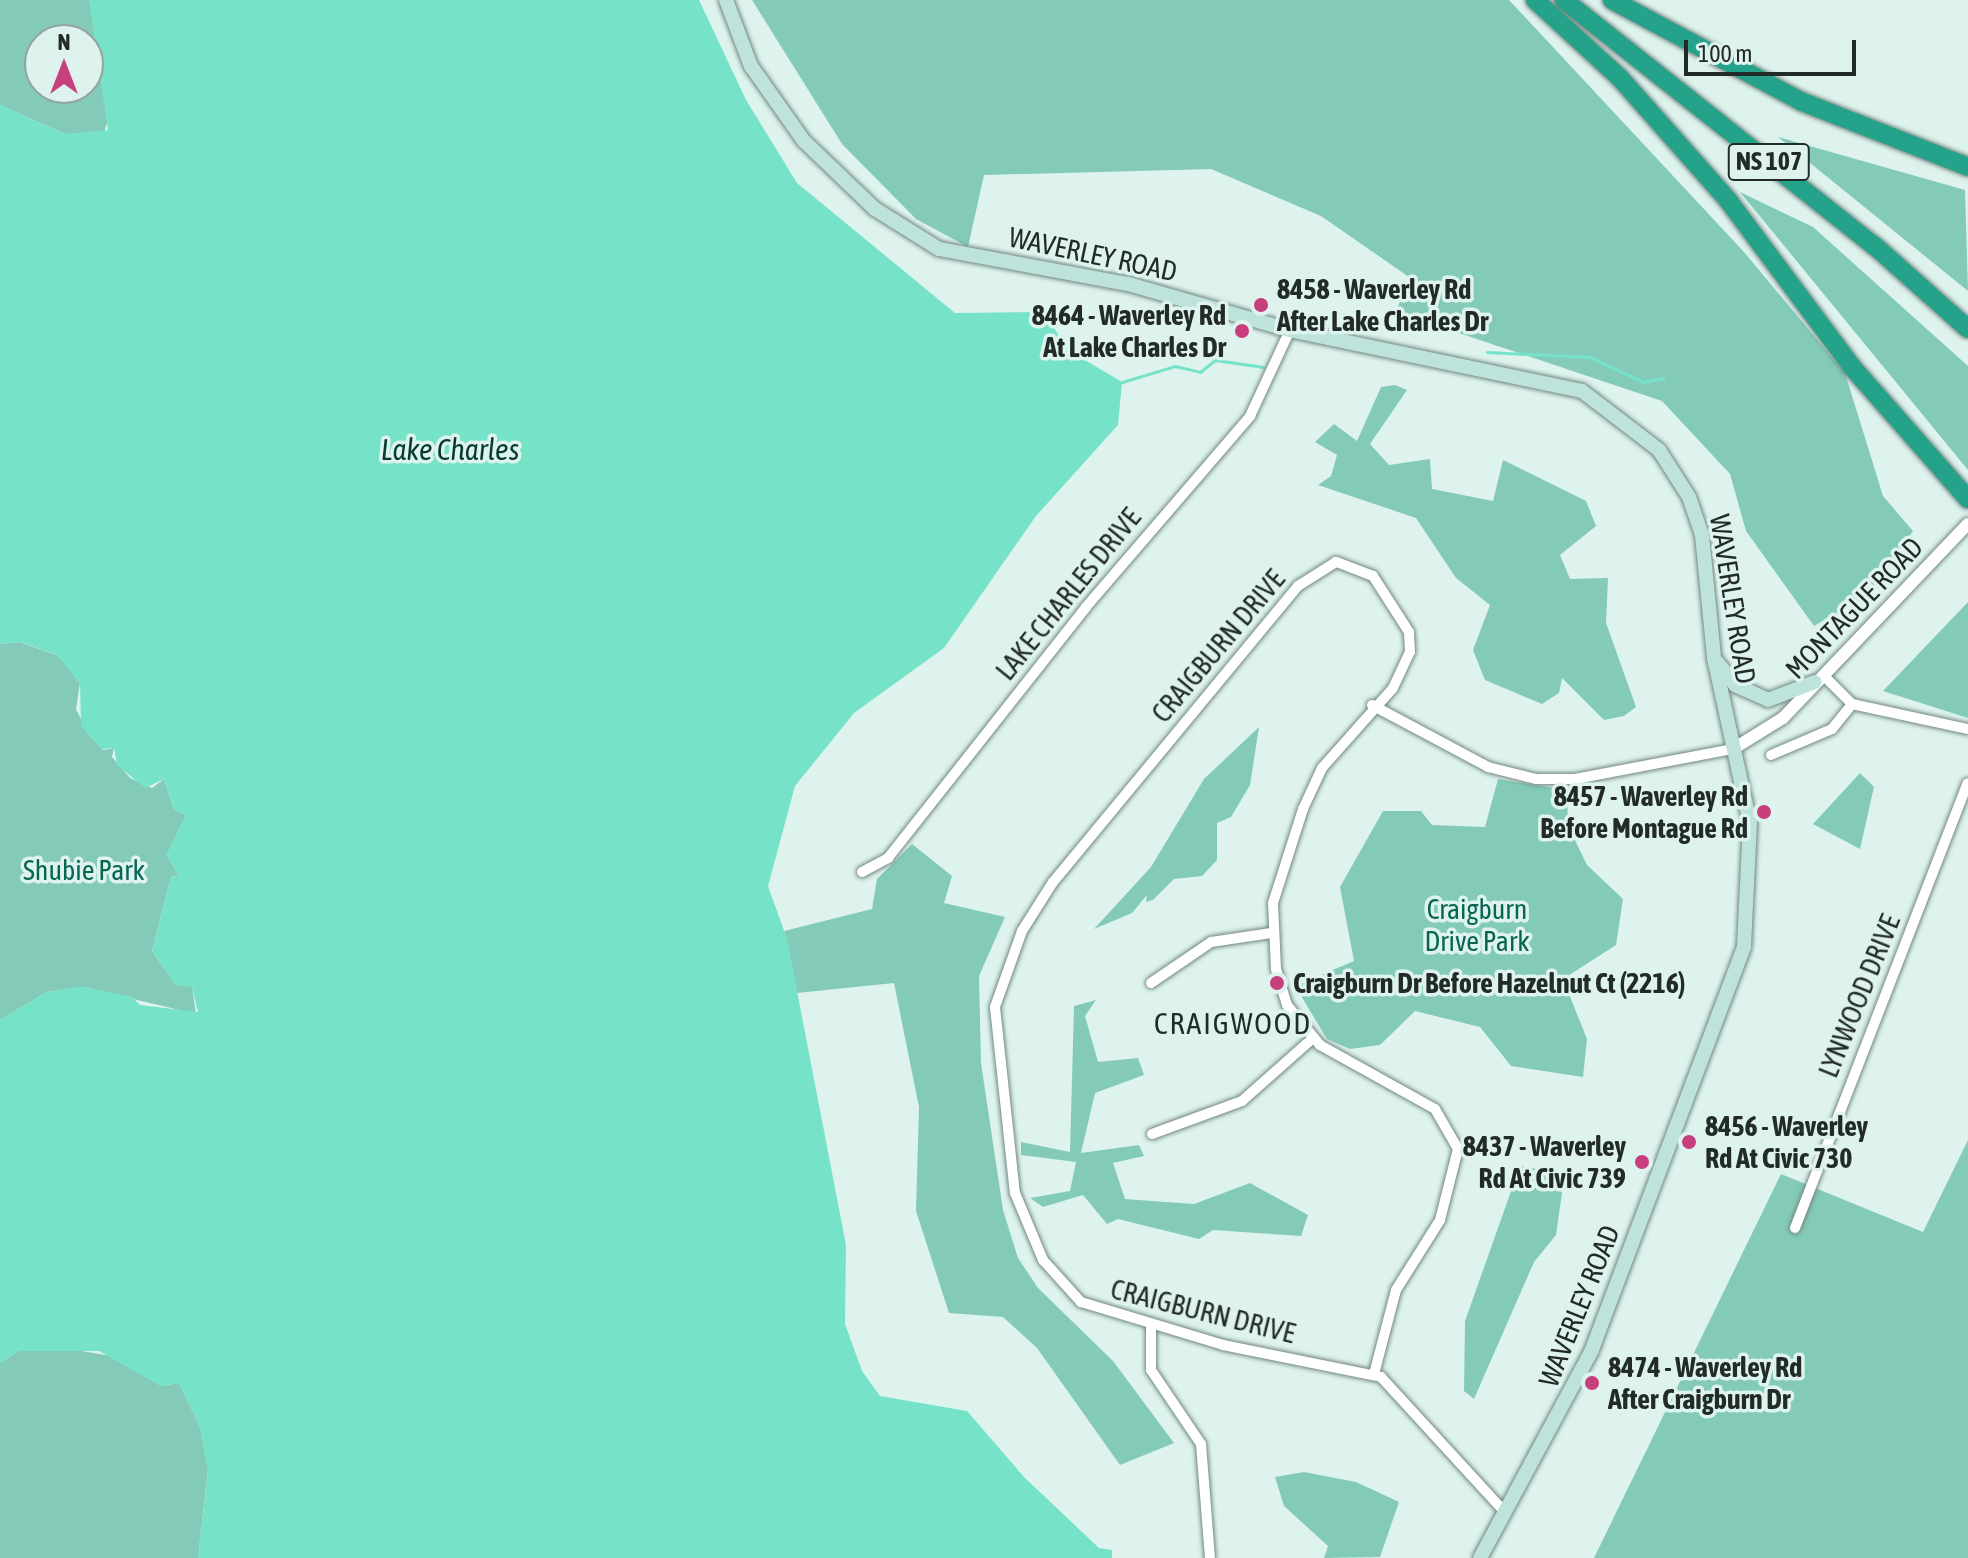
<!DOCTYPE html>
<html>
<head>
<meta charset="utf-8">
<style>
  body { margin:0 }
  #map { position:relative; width:1968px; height:1558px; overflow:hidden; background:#def3ed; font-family:"Asap Condensed",sans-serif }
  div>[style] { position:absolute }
  .green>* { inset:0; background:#83cbb8 }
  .water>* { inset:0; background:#76e3c9 }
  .stream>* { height:3px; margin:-1.5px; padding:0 1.5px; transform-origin:1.5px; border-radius:1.5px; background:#76e3c9 }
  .roads { filter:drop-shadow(0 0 2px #738781) drop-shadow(0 0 2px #738781) }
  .minor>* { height:10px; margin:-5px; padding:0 5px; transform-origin:5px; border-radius:5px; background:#fff }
  .tertiary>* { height:12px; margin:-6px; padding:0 6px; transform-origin:6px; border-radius:6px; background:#fff }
  .secondary>* { height:14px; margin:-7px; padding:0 7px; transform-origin:7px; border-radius:7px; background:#bde3dc }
  .motorway>* { height:18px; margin:-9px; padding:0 9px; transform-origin:9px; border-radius:9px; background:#24a28a }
  .dots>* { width:22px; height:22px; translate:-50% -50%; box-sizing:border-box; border:4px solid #def3ed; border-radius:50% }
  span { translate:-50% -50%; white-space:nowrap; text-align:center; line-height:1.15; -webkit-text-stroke:7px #def3ed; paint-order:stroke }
  .shield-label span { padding:2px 6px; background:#def3ed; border:2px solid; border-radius:6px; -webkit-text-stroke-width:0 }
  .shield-label { font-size:26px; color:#232b29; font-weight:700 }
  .street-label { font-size:28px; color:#232b29 }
  .poi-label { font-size:28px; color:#232b29; font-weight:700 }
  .left { translate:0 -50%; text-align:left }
  .right { translate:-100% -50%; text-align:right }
  .park-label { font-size:28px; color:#076554 }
  .water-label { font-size:30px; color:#073b31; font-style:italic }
  .neighbourhood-label { font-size:30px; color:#1d2e29; letter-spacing:2px }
  .north { position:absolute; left:24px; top:24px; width:80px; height:80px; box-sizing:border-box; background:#def3ed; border:2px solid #93a39f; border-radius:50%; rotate:0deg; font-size:22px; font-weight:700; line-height:32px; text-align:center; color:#232b29 }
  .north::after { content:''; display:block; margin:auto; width:28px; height:36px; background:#c73f7d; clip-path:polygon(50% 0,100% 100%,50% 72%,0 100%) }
  .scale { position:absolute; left:1684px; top:40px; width:172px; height:36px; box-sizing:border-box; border:4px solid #232b29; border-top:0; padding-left:10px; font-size:24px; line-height:28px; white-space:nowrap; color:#232b29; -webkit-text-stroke:6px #def3ed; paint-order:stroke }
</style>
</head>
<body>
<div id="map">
  <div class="green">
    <div style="clip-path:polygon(evenodd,0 0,89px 0,110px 113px,104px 133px,65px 134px,0 105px,0 0,40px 40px,88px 40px,88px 88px,40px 88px,40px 40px)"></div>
    <div style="clip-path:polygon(752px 0,1509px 0,1744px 252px,1845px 373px,1883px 496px,1913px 531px,1869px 595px,1814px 626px,1746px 531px,1730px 474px,1662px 401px,1396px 312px,1409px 277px,1321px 216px,1211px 169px,984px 175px,968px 247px,916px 219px,842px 144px)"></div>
    <div style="clip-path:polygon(1778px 137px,1965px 190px,1968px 291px)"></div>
    <div style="clip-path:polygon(1740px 192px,1813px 227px,1968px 366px,1968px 470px)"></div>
    <div style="clip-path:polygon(1395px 385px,1407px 390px,1370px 444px,1389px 465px,1430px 459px,1432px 489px,1493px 501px,1503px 460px,1586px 501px,1596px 526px,1560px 555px,1570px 579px,1608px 578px,1606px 623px,1636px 707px,1624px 716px,1604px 720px,1562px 678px,1559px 693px,1542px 704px,1485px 680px,1473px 650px,1490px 605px,1456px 578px,1416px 518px,1318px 485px,1331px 476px,1337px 455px,1315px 442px,1334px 424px,1357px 441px,1381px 387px)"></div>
    <div style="clip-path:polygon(1968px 602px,1968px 718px,1883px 691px)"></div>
    <div style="clip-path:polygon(20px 642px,59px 656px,80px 683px,76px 709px,89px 735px,103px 750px,114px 748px,112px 757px,130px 778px,152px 788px,164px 779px,174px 809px,186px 815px,167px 855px,179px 876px,171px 877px,152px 951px,176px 985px,192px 986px,196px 1014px,83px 987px,47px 992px,0 1020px,0 644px)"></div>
    <div style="clip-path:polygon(1259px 727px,1250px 785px,1231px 817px,1217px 823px,1217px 860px,1202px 876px,1174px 879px,1153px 900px,1146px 902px,1147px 895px,1132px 913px,1094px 929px,1151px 867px,1204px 779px)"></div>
    <div style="clip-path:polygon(1860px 773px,1874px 787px,1860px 849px,1813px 824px)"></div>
    <div style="clip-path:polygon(1498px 779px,1567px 790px,1568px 826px,1587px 865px,1623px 899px,1616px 945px,1563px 979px,1587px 1039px,1583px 1077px,1511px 1066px,1480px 1027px,1415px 1011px,1380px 1045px,1350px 1049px,1327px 1039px,1295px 986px,1354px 961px,1340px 887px,1383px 811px,1421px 811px,1432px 825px,1485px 827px)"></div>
    <div style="clip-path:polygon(912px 844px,952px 876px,944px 903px,1005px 917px,979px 976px,981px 1063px,1003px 1210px,1018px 1258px,1038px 1288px,1113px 1361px,1174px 1443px,1120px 1465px,1037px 1348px,1003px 1317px,949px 1313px,916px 1211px,919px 1107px,894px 983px,797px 993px,784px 931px,872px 909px,877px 879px)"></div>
    <div style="clip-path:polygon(1096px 1000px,1085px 1016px,1098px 1062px,1138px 1058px,1144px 1075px,1095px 1093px,1081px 1153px,1139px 1145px,1144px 1156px,1113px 1163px,1125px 1199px,1194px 1204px,1250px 1183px,1308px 1215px,1301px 1236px,1213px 1230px,1199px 1239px,1118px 1219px,1107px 1224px,1083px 1195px,1043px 1207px,1030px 1198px,1070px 1191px,1076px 1162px,1021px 1155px,1021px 1142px,1070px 1152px,1074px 1006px)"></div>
    <div style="clip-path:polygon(1968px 1140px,1968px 1558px,1594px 1558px,1781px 1174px,1923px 1232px)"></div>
    <div style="clip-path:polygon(1520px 1166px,1555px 1172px,1562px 1193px,1556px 1235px,1534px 1262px,1474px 1399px,1464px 1391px,1465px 1321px)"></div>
    <div style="clip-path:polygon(75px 1350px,112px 1356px,161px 1386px,179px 1383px,200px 1427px,208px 1470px,198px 1558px,0 1558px,0 1363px,18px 1351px)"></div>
    <div style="clip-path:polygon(1304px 1472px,1356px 1482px,1399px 1502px,1380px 1557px,1324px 1558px,1328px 1546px,1284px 1506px,1275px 1477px)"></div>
  </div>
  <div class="water">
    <div style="clip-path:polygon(89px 0,699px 0,746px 100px,797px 183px,955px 313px,1044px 312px,1068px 350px,1122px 382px,1118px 425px,1036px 516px,944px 648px,854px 713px,795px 786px,768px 886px,787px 939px,846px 1245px,845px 1324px,862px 1371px,880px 1396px,967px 1411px,1024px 1477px,1099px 1548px,1112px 1550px,1112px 1558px,198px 1558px,208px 1471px,200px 1427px,179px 1383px,161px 1386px,99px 1351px,18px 1351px,0 1363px,0 1020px,47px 992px,82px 987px,132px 997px,140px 1005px,198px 1012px,192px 987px,176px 985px,152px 951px,171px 877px,179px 876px,167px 855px,186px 815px,174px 809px,164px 779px,145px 788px,117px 765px,114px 748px,102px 749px,81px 726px,80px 683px,57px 655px,21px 642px,0 644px,0 105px,65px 134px,108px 130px)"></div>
  </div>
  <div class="stream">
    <div style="left:1487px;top:352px;width:103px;rotate:2.8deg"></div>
    <div style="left:1590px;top:357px;width:59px;rotate:25.3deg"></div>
    <div style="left:1643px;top:382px;width:21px;rotate:-11deg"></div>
    <div style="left:1122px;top:382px;width:55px;rotate:-16.8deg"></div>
    <div style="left:1175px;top:366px;width:26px;rotate:13deg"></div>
    <div style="left:1200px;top:372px;width:19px;rotate:-39deg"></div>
    <div style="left:1215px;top:360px;width:49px;rotate:8.1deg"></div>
  </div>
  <div class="roads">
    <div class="minor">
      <div style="left:1824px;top:676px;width:40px;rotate:45deg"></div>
      <div style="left:1852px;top:704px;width:119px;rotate:12.2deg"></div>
      <div style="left:1372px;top:705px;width:132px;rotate:28.1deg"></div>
      <div style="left:1488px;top:767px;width:49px;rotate:14deg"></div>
      <div style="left:1536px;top:779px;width:39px"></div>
      <div style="left:1575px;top:779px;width:161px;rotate:-10.8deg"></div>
      <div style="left:1771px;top:755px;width:66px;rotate:-23.1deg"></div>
      <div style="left:1832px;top:729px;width:32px;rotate:-51deg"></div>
      <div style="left:862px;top:872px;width:30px;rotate:-28deg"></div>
      <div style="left:888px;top:858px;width:320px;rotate:-51.7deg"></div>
      <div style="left:1086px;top:607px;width:252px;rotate:-49.3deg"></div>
      <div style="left:1250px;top:416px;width:95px;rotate:-65.1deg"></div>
      <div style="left:1151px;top:983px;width:73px;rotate:-34.3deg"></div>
      <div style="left:1211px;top:942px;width:61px;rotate:-8.5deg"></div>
      <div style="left:1152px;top:1134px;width:96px;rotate:-20.1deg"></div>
      <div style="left:1242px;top:1101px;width:95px;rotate:-41.6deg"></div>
      <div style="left:1795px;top:1228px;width:477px;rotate:-68.8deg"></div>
      <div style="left:1151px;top:1324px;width:46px;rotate:90deg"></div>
      <div style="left:1151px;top:1370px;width:89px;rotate:56deg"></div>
      <div style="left:1201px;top:1444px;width:114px;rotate:85.5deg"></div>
      <div style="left:1374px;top:1374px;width:87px;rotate:-75.3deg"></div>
      <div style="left:1396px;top:1290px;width:83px;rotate:-57.8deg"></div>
      <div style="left:1440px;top:1220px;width:73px;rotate:-75.8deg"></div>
      <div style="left:1458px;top:1149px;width:46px;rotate:-119.9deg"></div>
      <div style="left:1435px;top:1109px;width:132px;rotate:-150.9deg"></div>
      <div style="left:1320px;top:1045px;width:52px;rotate:-129.5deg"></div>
      <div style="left:1287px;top:1005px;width:38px;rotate:-107deg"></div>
      <div style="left:1276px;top:969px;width:66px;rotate:-92.6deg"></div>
      <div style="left:1273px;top:903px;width:99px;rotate:-72.3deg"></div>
      <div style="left:1303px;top:809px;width:45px;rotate:-65.1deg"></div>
      <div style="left:1322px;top:768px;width:107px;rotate:-48.4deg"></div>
      <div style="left:1393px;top:688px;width:40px;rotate:-65deg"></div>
      <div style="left:1410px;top:652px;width:20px;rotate:-93deg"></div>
      <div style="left:1409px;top:632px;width:67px;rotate:-122.7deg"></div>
      <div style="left:1373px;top:576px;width:40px;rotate:-159deg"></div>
      <div style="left:1336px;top:562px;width:45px;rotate:147.7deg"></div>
      <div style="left:1298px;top:586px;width:384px;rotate:129.6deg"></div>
      <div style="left:1053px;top:882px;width:58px;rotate:122.3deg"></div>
      <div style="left:1022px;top:931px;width:81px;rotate:109.6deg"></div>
      <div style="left:995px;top:1007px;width:187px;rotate:83.9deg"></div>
      <div style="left:1015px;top:1193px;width:73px;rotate:67.3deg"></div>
      <div style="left:1043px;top:1260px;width:57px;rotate:47.9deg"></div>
      <div style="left:1081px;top:1302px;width:148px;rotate:16.8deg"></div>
      <div style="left:1223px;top:1345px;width:161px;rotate:11.4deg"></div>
      <div style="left:1381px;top:1377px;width:182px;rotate:47.5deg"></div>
    </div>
    <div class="tertiary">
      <div style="left:1733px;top:749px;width:59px;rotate:-31.8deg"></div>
      <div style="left:1783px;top:718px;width:268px;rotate:-46.4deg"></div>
    </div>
    <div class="secondary">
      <div style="left:726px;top:0;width:71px;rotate:69.3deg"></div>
      <div style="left:751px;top:66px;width:92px;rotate:54.8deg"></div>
      <div style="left:804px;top:141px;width:98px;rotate:43.8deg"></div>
      <div style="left:875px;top:209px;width:75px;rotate:32deg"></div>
      <div style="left:939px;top:249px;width:192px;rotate:10.5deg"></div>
      <div style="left:1128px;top:284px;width:168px;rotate:15.9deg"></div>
      <div style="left:1290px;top:330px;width:298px;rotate:11.8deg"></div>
      <div style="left:1582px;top:391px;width:97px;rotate:37.5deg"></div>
      <div style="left:1659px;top:450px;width:56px;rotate:57.4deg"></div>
      <div style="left:1689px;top:497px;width:40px;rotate:71.1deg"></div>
      <div style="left:1702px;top:535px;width:124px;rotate:84.4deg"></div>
      <div style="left:1714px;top:658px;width:169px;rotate:77.7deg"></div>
      <div style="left:1750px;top:823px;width:124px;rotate:92.8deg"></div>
      <div style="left:1744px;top:947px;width:431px;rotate:110.7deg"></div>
      <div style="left:1592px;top:1350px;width:236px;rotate:118.3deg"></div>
      <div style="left:1718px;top:663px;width:28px;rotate:52deg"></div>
      <div style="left:1735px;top:685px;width:36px;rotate:24deg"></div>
      <div style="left:1768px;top:700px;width:50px;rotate:-21deg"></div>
    </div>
    <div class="motorway">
      <div style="left:1535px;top:0;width:115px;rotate:42.5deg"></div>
      <div style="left:1620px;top:78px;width:163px;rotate:48.5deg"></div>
      <div style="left:1728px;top:200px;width:208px;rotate:53.4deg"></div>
      <div style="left:1852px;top:367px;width:176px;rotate:48.7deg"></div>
      <div style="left:1564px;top:0;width:398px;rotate:38.4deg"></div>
      <div style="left:1876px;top:247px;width:123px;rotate:41.7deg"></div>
      <div style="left:1612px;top:0;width:213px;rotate:28.2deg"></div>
      <div style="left:1800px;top:101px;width:180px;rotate:21.4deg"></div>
    </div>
  </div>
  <div class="dots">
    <div style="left:1261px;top:305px;background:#c73f7d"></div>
    <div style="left:1242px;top:331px;background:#c73f7d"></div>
    <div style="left:1764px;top:812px;background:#c73f7d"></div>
    <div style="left:1277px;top:983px;background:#c73f7d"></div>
    <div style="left:1689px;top:1142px;background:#c73f7d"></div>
    <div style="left:1642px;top:1162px;background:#c73f7d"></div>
    <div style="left:1592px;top:1383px;background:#c73f7d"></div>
  </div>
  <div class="shield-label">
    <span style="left:1769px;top:162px">NS 107</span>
  </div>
  <div class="street-label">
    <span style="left:1093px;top:254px;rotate:12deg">WAVERLEY ROAD</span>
    <span style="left:1068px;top:594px;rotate:-51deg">LAKE CHARLES DRIVE</span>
    <span style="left:1733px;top:599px;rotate:81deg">WAVERLEY ROAD</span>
    <span style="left:1854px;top:608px;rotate:-46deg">MONTAGUE ROAD</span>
    <span style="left:1218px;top:646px;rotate:-50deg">CRAIGBURN DRIVE</span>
    <span style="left:1859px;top:996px;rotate:-68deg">LYNWOOD DRIVE</span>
    <span style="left:1579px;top:1306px;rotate:-68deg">WAVERLEY ROAD</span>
    <span style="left:1203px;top:1311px;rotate:14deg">CRAIGBURN DRIVE</span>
  </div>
  <div class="poi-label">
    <span class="left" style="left:1277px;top:305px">8458 - Waverley Rd<br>After Lake Charles Dr</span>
    <span class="right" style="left:1226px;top:331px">8464 - Waverley Rd<br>At Lake Charles Dr</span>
    <span class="right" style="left:1748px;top:812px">8457 - Waverley Rd<br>Before Montague Rd</span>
    <span class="left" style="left:1293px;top:983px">Craigburn Dr Before Hazelnut Ct (2216)</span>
    <span class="left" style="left:1705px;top:1142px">8456 - Waverley<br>Rd At Civic 730</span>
    <span class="right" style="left:1626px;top:1162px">8437 - Waverley<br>Rd At Civic 739</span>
    <span class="left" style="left:1608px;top:1383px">8474 - Waverley Rd<br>After Craigburn Dr</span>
  </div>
  <div class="park-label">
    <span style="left:84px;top:870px">Shubie Park</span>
    <span style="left:1477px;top:925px">Craigburn<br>Drive Park</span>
  </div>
  <div class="water-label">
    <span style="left:450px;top:449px">Lake Charles</span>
  </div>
  <div class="neighbourhood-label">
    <span style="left:1233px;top:1023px">CRAIGWOOD</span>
  </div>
  <div class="north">N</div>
  <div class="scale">100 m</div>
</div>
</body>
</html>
